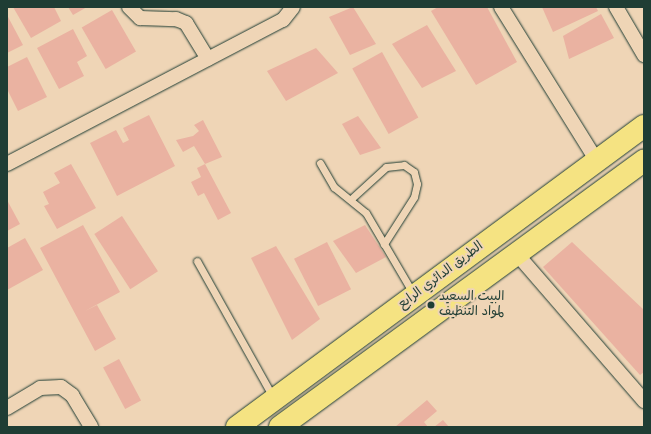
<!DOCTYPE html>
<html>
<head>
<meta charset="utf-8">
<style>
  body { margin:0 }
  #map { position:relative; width:651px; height:434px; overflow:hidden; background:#efd5b6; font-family:Mynerve,"Playpen Sans Arabic",sans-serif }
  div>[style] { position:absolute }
  .building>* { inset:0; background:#eab2a1; transform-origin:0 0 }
  .roads { filter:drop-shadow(0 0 1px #1f3d34) drop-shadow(0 0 1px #1f3d34) }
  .service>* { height:7px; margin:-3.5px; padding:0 3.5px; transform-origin:3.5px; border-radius:3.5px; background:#efd5b6 }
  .minor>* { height:14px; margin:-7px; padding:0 7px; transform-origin:7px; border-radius:7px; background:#efd5b6 }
  .primary>* { height:22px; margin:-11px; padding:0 11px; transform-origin:11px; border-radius:11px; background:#f5e382 }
  .dots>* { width:11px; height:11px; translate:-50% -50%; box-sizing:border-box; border:2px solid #efd5b6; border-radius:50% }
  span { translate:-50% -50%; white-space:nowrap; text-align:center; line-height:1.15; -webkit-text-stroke:4px #efd5b6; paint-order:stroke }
  .street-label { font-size:13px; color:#1f3d34 }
  .poi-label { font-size:13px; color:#1f3d34 }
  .left { translate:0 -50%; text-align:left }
  .frame { position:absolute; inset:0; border:8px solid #1f3d34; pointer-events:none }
</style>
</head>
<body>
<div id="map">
  <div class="building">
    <div style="clip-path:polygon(13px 7px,54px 7px,61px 21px,31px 38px)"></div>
    <div style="clip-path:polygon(68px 7px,87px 7px,73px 15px)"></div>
    <div style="clip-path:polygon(353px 7px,376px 44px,350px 55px,329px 17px)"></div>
    <div style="clip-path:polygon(438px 7px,487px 7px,517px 62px,476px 85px,431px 11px)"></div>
    <div style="clip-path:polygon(542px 7px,596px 7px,598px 11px,553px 32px)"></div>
    <div style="left:112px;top:10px;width:48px;height:35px;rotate:60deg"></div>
    <div style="clip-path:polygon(601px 14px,614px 38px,569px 59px,563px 36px)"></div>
    <div style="clip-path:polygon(7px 15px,23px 45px,7px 53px)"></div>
    <div style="clip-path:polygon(427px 25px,456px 71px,422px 88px,392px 44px)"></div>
    <div style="clip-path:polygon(73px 29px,87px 56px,77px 62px,84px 76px,59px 89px,37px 48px)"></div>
    <div style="clip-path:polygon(316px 48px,338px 73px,286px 101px,267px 71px)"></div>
    <div style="left:382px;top:52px;width:75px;height:34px;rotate:61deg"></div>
    <div style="clip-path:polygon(27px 57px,47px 97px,18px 111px,7px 89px,7px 67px)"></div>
    <div style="clip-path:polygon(149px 115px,175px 166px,117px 196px,90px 143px,116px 130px,123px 143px,129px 140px,123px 128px)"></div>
    <div style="clip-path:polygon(358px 116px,381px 148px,360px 155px,342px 124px)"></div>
    <div style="clip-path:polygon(203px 120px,222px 157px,205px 164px,194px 146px,183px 152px,176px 140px,193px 136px,199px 131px,194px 125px)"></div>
    <div style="clip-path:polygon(71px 164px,96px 208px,57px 229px,44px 206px,49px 204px,43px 192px,60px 183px,54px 173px)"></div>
    <div style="clip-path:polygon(205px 164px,231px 213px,218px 220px,204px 193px,198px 196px,191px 182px,201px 177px,197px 168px)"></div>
    <div style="clip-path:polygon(7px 200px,20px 224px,7px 231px)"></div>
    <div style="left:122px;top:216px;width:66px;height:33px;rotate:57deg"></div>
    <div style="clip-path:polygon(83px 225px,120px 292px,85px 311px,97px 305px,116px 339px,95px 351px,40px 248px)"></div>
    <div style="clip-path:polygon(365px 225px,386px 257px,356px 273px,333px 241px)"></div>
    <div style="clip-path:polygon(25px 238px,43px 270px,7px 290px,7px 248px)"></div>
    <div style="left:327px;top:242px;width:53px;height:37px;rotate:63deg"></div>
    <div style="clip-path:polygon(572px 242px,644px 310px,644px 372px,640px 375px,543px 267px)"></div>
    <div style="clip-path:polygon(276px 246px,320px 319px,292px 340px,251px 258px)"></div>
    <div style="left:119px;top:359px;width:47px;height:18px;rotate:62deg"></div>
    <div style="clip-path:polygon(427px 400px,437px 411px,424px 422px,428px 427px,395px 427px)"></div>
    <div style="clip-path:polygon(443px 420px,449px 427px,434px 427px)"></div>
  </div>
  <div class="roads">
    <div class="service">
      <div style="left:320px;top:163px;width:28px;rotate:60deg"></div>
      <div style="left:334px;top:187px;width:41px;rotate:39.1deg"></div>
      <div style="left:366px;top:213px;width:93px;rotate:59.6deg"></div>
      <div style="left:351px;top:199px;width:47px;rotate:-42.4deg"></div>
      <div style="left:386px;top:167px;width:18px;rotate:-6deg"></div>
      <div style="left:404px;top:165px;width:12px;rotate:35deg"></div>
      <div style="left:414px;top:172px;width:12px;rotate:76deg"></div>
      <div style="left:417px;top:184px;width:13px;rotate:103deg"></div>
      <div style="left:414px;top:197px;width:56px;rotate:122.6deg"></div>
      <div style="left:197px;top:261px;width:156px;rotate:60.8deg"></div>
    </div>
    <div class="minor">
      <div style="left:129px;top:7px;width:16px;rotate:45deg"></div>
      <div style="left:140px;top:18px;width:36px;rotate:2deg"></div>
      <div style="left:176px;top:19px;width:11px;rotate:22deg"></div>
      <div style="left:186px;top:23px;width:42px;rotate:58.6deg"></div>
      <div style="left:501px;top:7px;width:181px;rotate:58.1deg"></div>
      <div style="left:616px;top:7px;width:56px;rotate:59.7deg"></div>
      <div style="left:7px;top:164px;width:311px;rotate:-27.6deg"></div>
      <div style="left:283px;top:20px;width:16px;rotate:-52deg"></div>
      <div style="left:516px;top:253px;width:196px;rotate:49.1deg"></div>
      <div style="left:7px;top:408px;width:39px;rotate:-31deg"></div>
      <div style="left:40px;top:388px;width:21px;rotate:-3deg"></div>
      <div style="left:61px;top:387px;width:14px;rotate:36deg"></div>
      <div style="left:72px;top:395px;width:37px;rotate:59deg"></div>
    </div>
    <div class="primary">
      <div style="left:237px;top:427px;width:506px;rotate:-36.49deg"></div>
      <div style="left:280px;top:427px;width:451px;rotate:-36.2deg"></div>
    </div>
  </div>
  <div class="dots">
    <div style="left:431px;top:305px;background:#1f3d34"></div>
  </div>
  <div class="street-label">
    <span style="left:441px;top:276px;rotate:-37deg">الطريق الدائري الرابع</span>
  </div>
  <div class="poi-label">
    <span class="left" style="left:439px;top:305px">البيت السعيد<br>لمواد التنظيف</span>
  </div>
  <div class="frame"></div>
</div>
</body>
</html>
